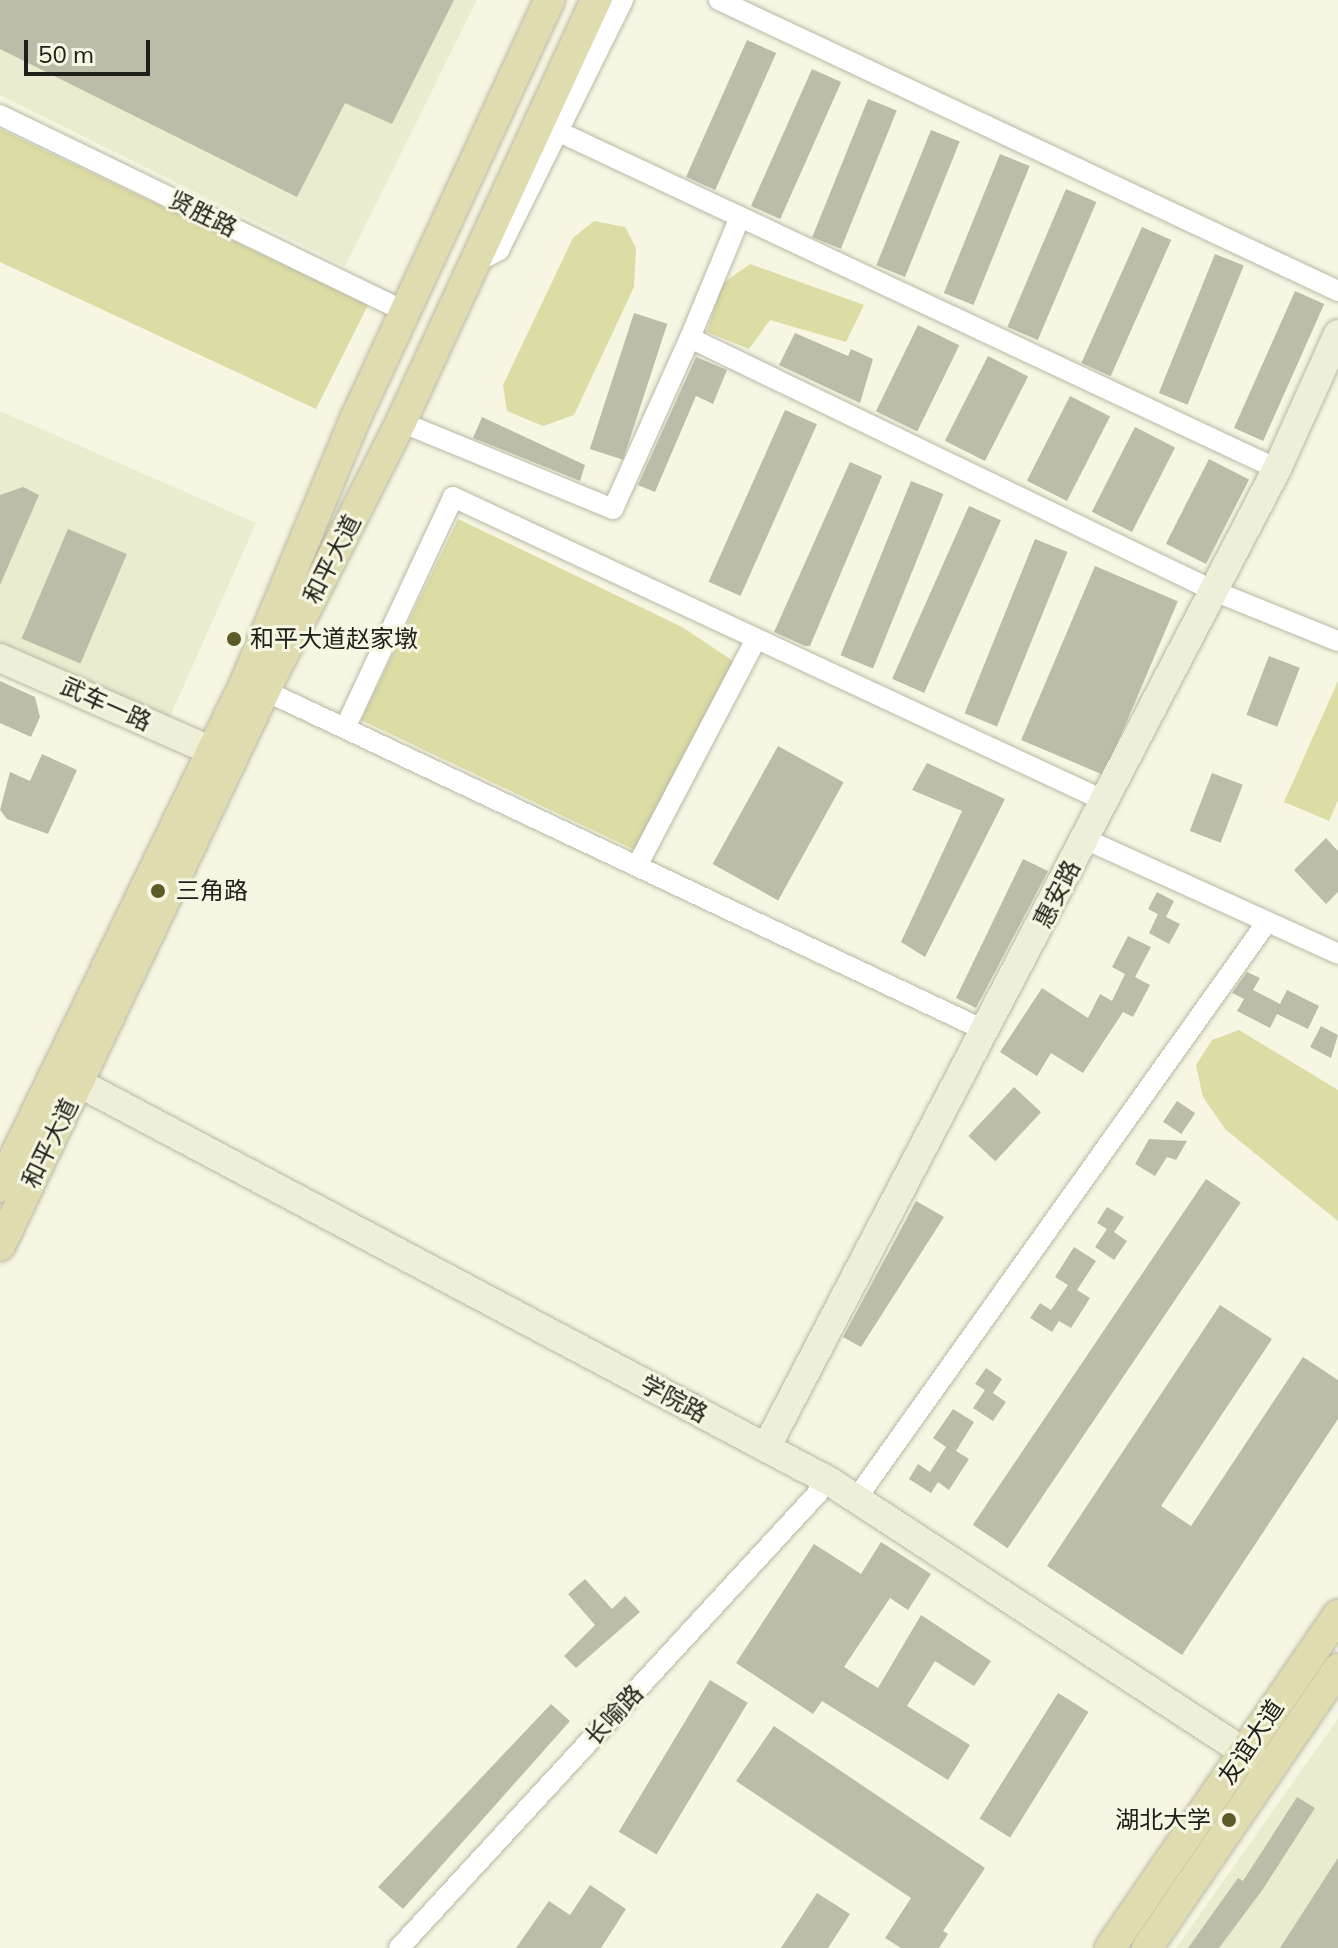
<!DOCTYPE html>
<html>
<head>
<meta charset="utf-8">
<style>
  body { margin:0 }
  #map { position:relative; width:1338px; height:1948px; overflow:hidden; background:#f6f6e2; font-family:Mulish,"Noto Sans SC",sans-serif }
  div>[style] { position:absolute }
  .built>* { inset:0; background:#ebebd0 }
  .green>* { inset:0; background:#dcdca5 }
  .building>* { inset:0; background:#bcbca9; transform-origin:0 0 }
  .roads { filter:drop-shadow(0 0 2px #b8b8a6) drop-shadow(0 0 2px #b8b8a6) }
  .street>* { height:20px; margin:-10px; padding:0 10px; transform-origin:10px; border-radius:10px; background:#fff }
  .secondary>* { height:28px; margin:-14px; padding:0 14px; transform-origin:14px; border-radius:14px; background:#efeed8 }
  .primary>* { height:30px; margin:-15px; padding:0 15px; transform-origin:15px; border-radius:15px; background:#dfddb0 }
  .dots>* { width:22px; height:22px; translate:-50% -50%; box-sizing:border-box; border:4px solid #f6f6e2; border-radius:50% }
  span { translate:-50% -50%; white-space:nowrap; text-align:center; line-height:1.15; -webkit-text-stroke:6px #f6f6e2; paint-order:stroke }
  .street-label { font-size:24px; color:#20201a }
  .poi-label { font-size:24px; color:#20201a }
  .left { translate:0 -50%; text-align:left }
  .right { translate:-100% -50%; text-align:right }
  .scale { position:absolute; left:24px; top:40px; width:126px; height:36px; box-sizing:border-box; border:4px solid #20201a; border-top:0; padding-left:10px; font-size:24px; line-height:28px; white-space:nowrap; color:#20201a; -webkit-text-stroke:6px #f6f6e2; paint-order:stroke }
</style>
</head>
<body>
<div id="map">
  <div class="built">
    <div style="clip-path:polygon(0 0,477px 0,345px 266px,0 95px)"></div>
    <div style="clip-path:polygon(0 411px,256px 523px,169px 719px,0 645px)"></div>
    <div style="clip-path:polygon(1338px 1719px,1338px 1948px,1176px 1948px)"></div>
  </div>
  <div class="green">
    <div style="clip-path:polygon(0 129px,368px 305px,316px 409px,0 262px)"></div>
    <div style="clip-path:polygon(594px 221px,625px 227px,636px 248px,634px 287px,574px 415px,543px 426px,507px 411px,503px 385px,573px 238px)"></div>
    <div style="clip-path:polygon(750px 264px,864px 305px,846px 342px,770px 320px,749px 349px,707px 332px,722px 284px)"></div>
    <div style="clip-path:polygon(458px 519px,682px 627px,736px 663px,637px 851px,361px 720px)"></div>
    <div style="clip-path:polygon(1338px 681px,1338px 800px,1329px 821px,1284px 802px)"></div>
    <div style="clip-path:polygon(1239px 1030px,1338px 1090px,1338px 1221px,1225px 1129px,1203px 1097px,1196px 1065px,1212px 1040px)"></div>
  </div>
  <div class="building">
    <div style="clip-path:polygon(0 0,454px 0,392px 124px,345px 103px,297px 197px,0 49px)"></div>
    <div style="left:747px;top:40px;width:32px;height:150px;rotate:24deg"></div>
    <div style="left:812px;top:69px;width:32px;height:150px;rotate:24deg"></div>
    <div style="left:868px;top:99px;width:31px;height:149px;rotate:22deg"></div>
    <div style="left:931px;top:130px;width:31px;height:146px;rotate:22deg"></div>
    <div style="left:1000px;top:154px;width:32px;height:150px;rotate:22deg"></div>
    <div style="left:1066px;top:189px;width:33px;height:150px;rotate:23deg"></div>
    <div style="left:1142px;top:227px;width:32px;height:149px;rotate:24deg"></div>
    <div style="left:1215px;top:254px;width:31px;height:150px;rotate:22deg"></div>
    <div style="left:1295px;top:291px;width:32px;height:150px;rotate:24deg"></div>
    <div style="left:634px;top:313px;width:35px;height:143px;rotate:18deg"></div>
    <div style="left:918px;top:325px;width:46px;height:96px;rotate:26deg"></div>
    <div style="clip-path:polygon(795px 333px,848px 356px,851px 349px,873px 359px,860px 403px,779px 365px)"></div>
    <div style="left:988px;top:356px;width:45px;height:95px;rotate:27deg"></div>
    <div style="clip-path:polygon(696px 357px,727px 370px,713px 404px,696px 396px,655px 492px,638px 485px)"></div>
    <div style="left:1070px;top:396px;width:45px;height:95px;rotate:27deg"></div>
    <div style="left:785px;top:410px;width:35px;height:188px;rotate:24deg"></div>
    <div style="clip-path:polygon(482px 417px,585px 465px,580px 481px,473px 438px)"></div>
    <div style="left:1135px;top:427px;width:45px;height:95px;rotate:27deg"></div>
    <div style="left:1209px;top:459px;width:45px;height:95px;rotate:27deg"></div>
    <div style="clip-path:polygon(850px 462px,882px 476px,810px 646px,805px 646px,774px 632px)"></div>
    <div style="left:911px;top:481px;width:35px;height:188px;rotate:22deg"></div>
    <div style="clip-path:polygon(23px 487px,39px 495px,0 585px,0 495px)"></div>
    <div style="left:969px;top:506px;width:35px;height:189px;rotate:24deg"></div>
    <div style="left:68px;top:529px;width:64px;height:119px;rotate:23deg"></div>
    <div style="left:1035px;top:539px;width:35px;height:188px;rotate:22deg"></div>
    <div style="left:1095px;top:566px;width:90px;height:189px;rotate:23deg"></div>
    <div style="left:1269px;top:656px;width:33px;height:63px;rotate:21deg"></div>
    <div style="clip-path:polygon(0 681px,35px 697px,40px 717px,31px 737px,0 723px)"></div>
    <div style="left:778px;top:746px;width:75px;height:135px;rotate:29deg"></div>
    <div style="clip-path:polygon(42px 754px,77px 770px,48px 834px,7px 819px,0 810px,10px 772px,30px 781px)"></div>
    <div style="clip-path:polygon(927px 763px,1005px 799px,925px 957px,901px 942px,962px 811px,912px 790px)"></div>
    <div style="left:1212px;top:773px;width:33px;height:62px;rotate:21deg"></div>
    <div style="clip-path:polygon(1326px 838px,1338px 851px,1338px 892px,1326px 904px,1294px 870px)"></div>
    <div style="clip-path:polygon(1023px 859px,1048px 871px,976px 1008px,956px 998px)"></div>
    <div style="clip-path:polygon(1157px 892px,1174px 901px,1166px 917px,1180px 924px,1169px 944px,1149px 933px,1158px 914px,1148px 909px)"></div>
    <div style="clip-path:polygon(1128px 936px,1151px 947px,1135px 977px,1150px 985px,1133px 1017px,1123px 1012px,1083px 1073px,1051px 1053px,1037px 1076px,1000px 1052px,1042px 988px,1088px 1018px,1100px 994px,1112px 1001px,1125px 974px,1112px 967px)"></div>
    <div style="clip-path:polygon(1247px 972px,1260px 978px,1253px 990px,1280px 1004px,1287px 990px,1319px 1006px,1308px 1029px,1277px 1014px,1270px 1028px,1237px 1011px,1244px 999px,1232px 993px)"></div>
    <div style="clip-path:polygon(1321px 1026px,1338px 1035px,1331px 1058px,1310px 1047px)"></div>
    <div style="left:1014px;top:1087px;width:37px;height:67px;rotate:43deg"></div>
    <div style="left:1177px;top:1101px;width:22px;height:25px;rotate:34deg"></div>
    <div style="clip-path:polygon(1149px 1139px,1187px 1141px,1176px 1160px,1167px 1157px,1155px 1176px,1135px 1164px)"></div>
    <div style="left:1206px;top:1179px;width:42px;height:417px;rotate:34deg"></div>
    <div style="clip-path:polygon(916px 1201px,944px 1217px,861px 1347px,843px 1337px)"></div>
    <div style="clip-path:polygon(1107px 1207px,1124px 1217px,1114px 1232px,1127px 1241px,1114px 1260px,1095px 1247px,1107px 1229px,1097px 1223px)"></div>
    <div style="clip-path:polygon(1074px 1247px,1096px 1261px,1077px 1290px,1090px 1298px,1071px 1328px,1059px 1321px,1052px 1332px,1030px 1318px,1040px 1303px,1051px 1310px,1068px 1285px,1055px 1277px)"></div>
    <div style="clip-path:polygon(1220px 1305px,1272px 1339px,1161px 1506px,1191px 1526px,1303px 1357px,1338px 1380px,1338px 1419px,1182px 1655px,1047px 1566px)"></div>
    <div style="clip-path:polygon(986px 1368px,1002px 1379px,993px 1393px,1006px 1402px,993px 1421px,973px 1408px,985px 1390px,975px 1384px)"></div>
    <div style="clip-path:polygon(953px 1409px,974px 1422px,956px 1451px,969px 1459px,949px 1490px,938px 1482px,931px 1493px,909px 1479px,918px 1464px,930px 1472px,946px 1447px,933px 1438px)"></div>
    <div style="clip-path:polygon(881px 1542px,931px 1574px,908px 1610px,890px 1598px,844px 1667px,878px 1688px,921px 1615px,991px 1661px,974px 1686px,935px 1661px,907px 1706px,970px 1745px,948px 1780px,822px 1701px,813px 1714px,736px 1663px,814px 1544px,861px 1574px)"></div>
    <div style="clip-path:polygon(585px 1579px,612px 1609px,625px 1596px,640px 1612px,576px 1668px,564px 1656px,595px 1625px,568px 1594px)"></div>
    <div style="left:710px;top:1680px;width:44px;height:177px;rotate:31deg"></div>
    <div style="left:1058px;top:1693px;width:36px;height:148px;rotate:32deg"></div>
    <div style="clip-path:polygon(551px 1704px,570px 1721px,403px 1909px,378px 1887px)"></div>
    <div style="clip-path:polygon(774px 1726px,985px 1868px,943px 1931px,948px 1934px,939px 1948px,901px 1948px,885px 1938px,911px 1898px,736px 1781px)"></div>
    <div style="clip-path:polygon(1297px 1797px,1315px 1808px,1263px 1889px,1219px 1948px,1188px 1948px,1238px 1878px,1243px 1881px)"></div>
    <div style="clip-path:polygon(1338px 1858px,1338px 1948px,1280px 1948px)"></div>
    <div style="clip-path:polygon(590px 1885px,626px 1909px,601px 1948px,516px 1948px,549px 1901px,570px 1915px)"></div>
    <div style="clip-path:polygon(817px 1893px,850px 1914px,828px 1948px,781px 1948px)"></div>
  </div>
  <div class="roads">
    <div class="street">
      <div style="left:719px;top:0;width:684px;rotate:25.18deg"></div>
      <div style="left:0;top:115px;width:451px;rotate:25.9deg"></div>
      <div style="left:538px;top:122px;width:816px;rotate:25.15deg"></div>
      <div style="left:740px;top:217px;width:131px;rotate:112.5deg"></div>
      <div style="left:690px;top:338px;width:582px;rotate:25.77deg"></div>
      <div style="left:1214px;top:591px;width:134px;rotate:22deg"></div>
      <div style="left:473px;top:264px;width:30px;rotate:-28deg"></div>
      <div style="left:499px;top:250px;width:279px;rotate:-63.6deg"></div>
      <div style="left:401px;top:422px;width:229px;rotate:22.3deg"></div>
      <div style="left:613px;top:509px;width:188px;rotate:-65.8deg"></div>
      <div style="left:253px;top:685px;width:811px;rotate:25.27deg"></div>
      <div style="left:345px;top:728px;width:255px;rotate:-64.9deg"></div>
      <div style="left:453px;top:497px;width:719px;rotate:25deg"></div>
      <div style="left:1085px;top:839px;width:278px;rotate:24.4deg"></div>
      <div style="left:637px;top:866px;width:256px;rotate:-62.3deg"></div>
      <div style="left:856px;top:1499px;width:708px;rotate:-54.54deg"></div>
      <div style="left:399px;top:1948px;width:635px;rotate:-47.36deg"></div>
    </div>
    <div class="secondary">
      <div style="left:0;top:658px;width:232px;rotate:23.7deg"></div>
      <div style="left:60px;top:1073px;width:871px;rotate:27.95deg"></div>
      <div style="left:829px;top:1481px;width:520px;rotate:33.14deg"></div>
      <div style="left:766px;top:1448px;width:1104px;rotate:-62.44deg"></div>
      <div style="left:1277px;top:469px;width:148px;rotate:-65.7deg"></div>
    </div>
    <div class="primary">
      <div style="left:0;top:1187px;width:563px;rotate:-64.07deg"></div>
      <div style="left:246px;top:681px;width:286px;rotate:-67.4deg"></div>
      <div style="left:356px;top:417px;width:460px;rotate:-65.1deg"></div>
      <div style="left:0;top:1246px;width:616px;rotate:-64.52deg"></div>
      <div style="left:265px;top:690px;width:301px;rotate:-63.1deg"></div>
      <div style="left:401px;top:422px;width:465px;rotate:-65.2deg"></div>
      <div style="left:1110px;top:1948px;width:404px;rotate:-55.6deg"></div>
      <div style="left:1147px;top:1948px;width:338px;rotate:-55.6deg"></div>
    </div>
  </div>
  <div class="dots">
    <div style="left:234px;top:639px;background:#5c5a27"></div>
    <div style="left:158px;top:891px;background:#5c5a27"></div>
    <div style="left:1229px;top:1820px;background:#5c5a27"></div>
  </div>
  <div class="street-label">
    <span style="left:203px;top:214px;rotate:26deg">贤胜路</span>
    <span style="left:332px;top:559px;rotate:-63deg">和平大道</span>
    <span style="left:106px;top:704px;rotate:24deg">武车一路</span>
    <span style="left:1057px;top:894px;rotate:-63deg">惠安路</span>
    <span style="left:50px;top:1143px;rotate:-64deg">和平大道</span>
    <span style="left:674px;top:1399px;rotate:28deg">学院路</span>
    <span style="left:614px;top:1715px;rotate:-47deg">长喻路</span>
    <span style="left:1251px;top:1742px;rotate:-56deg">友谊大道</span>
  </div>
  <div class="poi-label">
    <span class="left" style="left:250px;top:639px">和平大道赵家墩</span>
    <span class="left" style="left:176px;top:891px">三角路</span>
    <span class="right" style="left:1211px;top:1820px">湖北大学</span>
  </div>
  <div class="scale">50 m</div>
</div>
</body>
</html>
